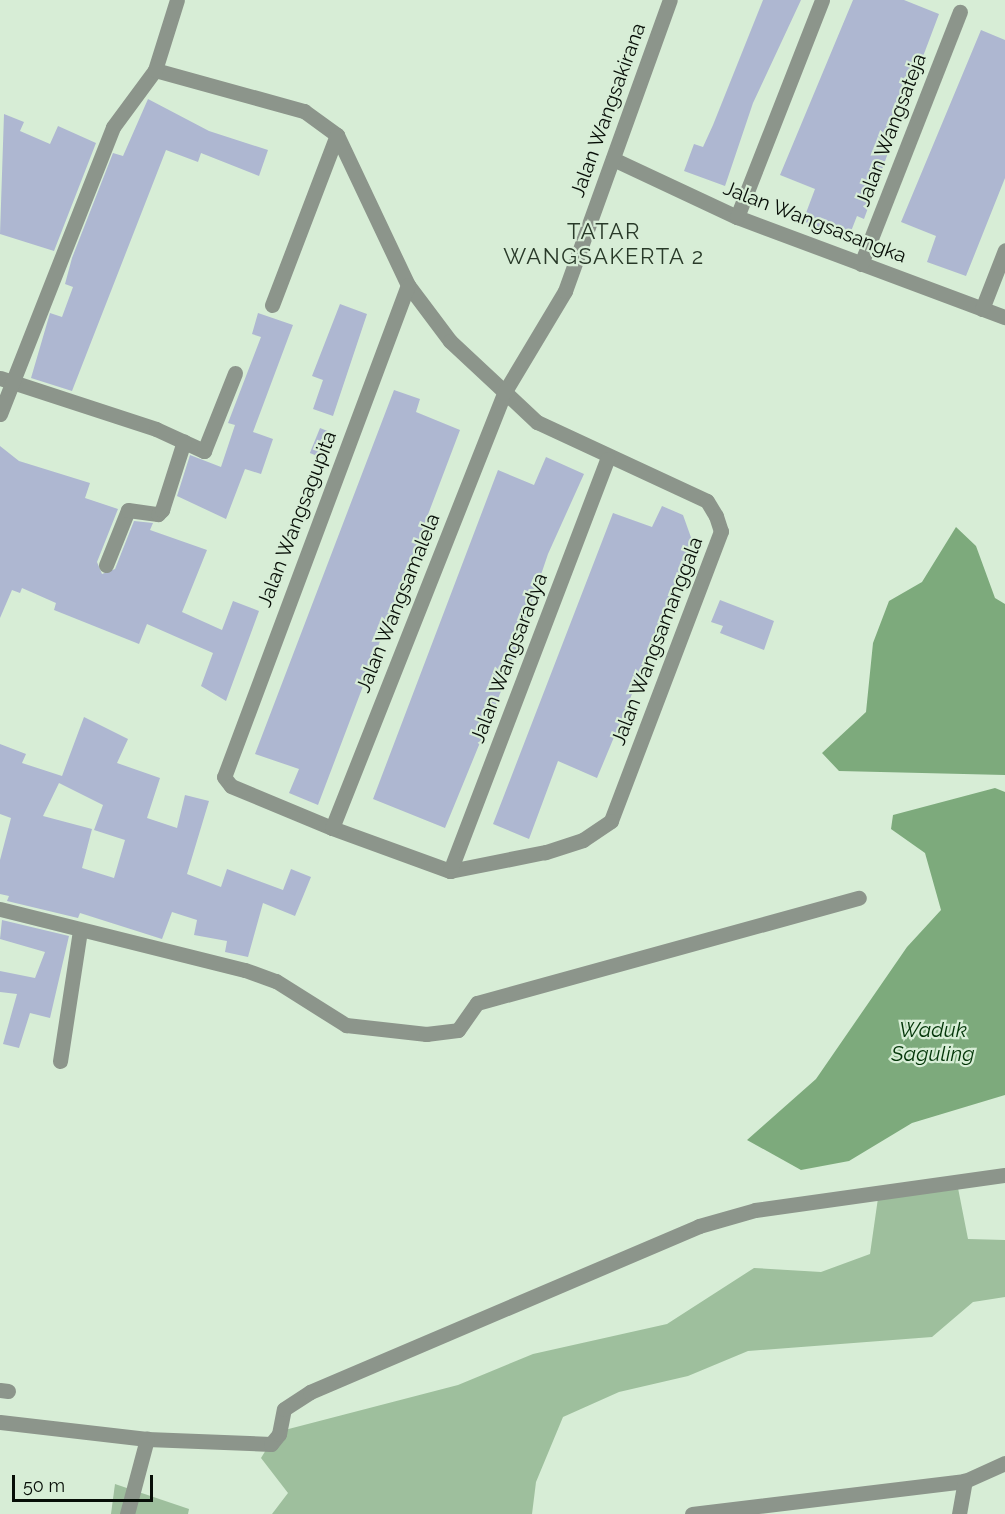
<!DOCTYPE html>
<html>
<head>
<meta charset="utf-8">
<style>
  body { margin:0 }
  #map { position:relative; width:1005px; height:1514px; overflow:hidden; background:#d7edd6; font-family:Raleway,sans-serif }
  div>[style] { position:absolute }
  .green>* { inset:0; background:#9ebf9d }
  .water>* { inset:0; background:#7daa7c }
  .building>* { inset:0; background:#aeb7d1; transform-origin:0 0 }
  .minor>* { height:15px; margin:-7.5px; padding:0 7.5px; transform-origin:7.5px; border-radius:7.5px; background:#8c958b }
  span { translate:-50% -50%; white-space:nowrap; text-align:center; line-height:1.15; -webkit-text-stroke:4.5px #d7edd6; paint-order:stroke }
  .street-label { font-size:20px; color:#070e07 }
  .water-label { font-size:21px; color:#033508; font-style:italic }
  .quarter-label { font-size:22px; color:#293a29; letter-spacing:1.5px }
  .scale { position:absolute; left:12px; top:1475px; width:141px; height:27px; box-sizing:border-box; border:3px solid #070e07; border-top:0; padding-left:8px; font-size:18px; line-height:21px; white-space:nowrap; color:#070e07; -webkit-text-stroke:4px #d7edd6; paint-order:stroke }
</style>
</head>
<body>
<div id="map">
  <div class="green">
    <div style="clip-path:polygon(958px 1188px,968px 1239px,1005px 1240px,1005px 1297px,973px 1302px,932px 1337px,748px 1351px,688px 1376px,619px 1392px,563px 1417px,536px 1482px,532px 1514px,272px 1514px,288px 1493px,261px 1458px,277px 1432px,458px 1385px,533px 1354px,667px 1324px,754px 1268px,821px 1272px,870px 1254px,878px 1198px)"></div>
    <div style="clip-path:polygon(115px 1484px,189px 1509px,188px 1514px,111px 1514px)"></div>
  </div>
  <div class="water">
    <div style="clip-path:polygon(956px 527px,976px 546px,995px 598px,1005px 604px,1005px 775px,839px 771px,822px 753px,866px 712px,873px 643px,889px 601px,922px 582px)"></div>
    <div style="clip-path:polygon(995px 788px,1005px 792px,1005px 1095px,912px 1123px,849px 1161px,801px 1170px,747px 1140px,816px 1079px,907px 947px,941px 910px,925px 853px,891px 829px,893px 815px)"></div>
  </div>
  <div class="building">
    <div style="clip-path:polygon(763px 0,801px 0,753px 103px,725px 186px,684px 171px,694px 144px,703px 147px,713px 125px)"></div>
    <div style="clip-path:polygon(853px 0,904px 0,939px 14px,916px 75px,909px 72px,891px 119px,880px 150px,888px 153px,864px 219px,857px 216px,848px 239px,803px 221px,815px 189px,780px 175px)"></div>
    <div style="clip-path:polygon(981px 30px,1005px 40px,1005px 178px,966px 276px,927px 262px,936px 236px,901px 222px)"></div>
    <div style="clip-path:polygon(148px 99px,209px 131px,268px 150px,259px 176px,201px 153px,198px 162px,166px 150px,72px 391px,31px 378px,50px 313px,62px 317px,73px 287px,65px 284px,72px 258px,113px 153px,123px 156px)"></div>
    <div style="clip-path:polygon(4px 114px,24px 122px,20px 131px,50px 144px,58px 126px,96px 143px,54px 251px,0 234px)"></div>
    <div style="clip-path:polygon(340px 304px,367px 314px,333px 416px,313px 409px,323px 380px,312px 376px)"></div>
    <div style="clip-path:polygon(258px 313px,293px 325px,253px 432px,273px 439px,261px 474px,245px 469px,226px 519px,177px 496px,190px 455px,221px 467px,235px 425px,228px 423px,261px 337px,252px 334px)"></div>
    <div style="clip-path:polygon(394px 390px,420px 399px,416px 412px,460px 430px,318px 805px,289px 793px,299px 769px,255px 754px)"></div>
    <div style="left:320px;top:428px;width:16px;height:27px;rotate:22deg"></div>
    <div style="clip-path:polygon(0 446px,19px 461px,90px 483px,85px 498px,118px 509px,97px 562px,102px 574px,115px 569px,134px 521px,153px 523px,150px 530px,207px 550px,182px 612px,222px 630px,233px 601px,259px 611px,226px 701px,201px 686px,213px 653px,147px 624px,139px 644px,54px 610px,56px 603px,22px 588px,20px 593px,12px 590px,0 618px)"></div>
    <div style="clip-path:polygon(546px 457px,584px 474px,548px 554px,504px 684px,445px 828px,373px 799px,498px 470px,534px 485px)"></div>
    <div style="clip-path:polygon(662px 506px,683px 515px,693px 543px,701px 544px,694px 559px,689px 557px,597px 778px,558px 761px,529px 839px,493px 824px,613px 513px,652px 527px)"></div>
    <div style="clip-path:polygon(720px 600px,774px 621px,764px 650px,720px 633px,723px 626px,711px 622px)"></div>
    <div style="clip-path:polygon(evenodd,84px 717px,128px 739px,117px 763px,160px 778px,147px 818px,177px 828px,185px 795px,209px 801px,187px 874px,221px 887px,227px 869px,283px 890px,291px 869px,311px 877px,295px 916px,263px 903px,248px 957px,225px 952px,227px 941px,194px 935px,197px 920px,172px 912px,162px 939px,80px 913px,78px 918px,7px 901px,9px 896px,0 894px,0 860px,11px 818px,0 814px,0 744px,26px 754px,22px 763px,62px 776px,84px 717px,59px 783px,103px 805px,94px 830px,125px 840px,114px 878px,82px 868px,92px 829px,43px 816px,59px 783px)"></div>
    <div style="clip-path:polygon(2px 920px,69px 936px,50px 1018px,30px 1013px,19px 1048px,3px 1044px,17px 994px,0 992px,0 971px,35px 978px,45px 952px,0 939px)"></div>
  </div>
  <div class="minor">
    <div style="left:155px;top:70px;width:155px;rotate:15.4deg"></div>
    <div style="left:304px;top:111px;width:41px;rotate:36deg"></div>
    <div style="left:337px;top:135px;width:166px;rotate:64.7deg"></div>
    <div style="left:408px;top:285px;width:70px;rotate:53.1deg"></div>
    <div style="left:450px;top:341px;width:119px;rotate:43deg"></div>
    <div style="left:537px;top:422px;width:187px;rotate:24.9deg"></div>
    <div style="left:707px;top:501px;width:17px;rotate:59deg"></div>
    <div style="left:716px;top:516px;width:16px;rotate:72deg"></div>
    <div style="left:721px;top:531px;width:310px;rotate:110.8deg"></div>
    <div style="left:611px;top:821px;width:34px;rotate:146deg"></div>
    <div style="left:583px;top:840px;width:40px;rotate:162deg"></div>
    <div style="left:545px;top:852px;width:97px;rotate:168.7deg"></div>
    <div style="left:613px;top:159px;width:137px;rotate:25.1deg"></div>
    <div style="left:737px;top:217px;width:286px;rotate:20.5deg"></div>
    <div style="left:737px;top:217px;width:233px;rotate:-68.6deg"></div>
    <div style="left:861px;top:264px;width:271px;rotate:-68.6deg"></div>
    <div style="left:408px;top:285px;width:525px;rotate:110.5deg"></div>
    <div style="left:224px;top:777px;width:11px;rotate:52deg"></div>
    <div style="left:231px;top:786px;width:109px;rotate:22.6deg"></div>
    <div style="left:332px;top:828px;width:126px;rotate:20deg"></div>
    <div style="left:272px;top:305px;width:182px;rotate:-69.1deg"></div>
    <div style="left:982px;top:309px;width:63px;rotate:-68.7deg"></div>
    <div style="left:0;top:378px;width:164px;rotate:18.1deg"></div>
    <div style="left:156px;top:429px;width:53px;rotate:24.6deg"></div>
    <div style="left:204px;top:451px;width:84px;rotate:-68.3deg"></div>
    <div style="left:0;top:414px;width:308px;rotate:-68.5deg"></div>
    <div style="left:113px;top:127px;width:71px;rotate:-53.6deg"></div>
    <div style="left:155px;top:70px;width:73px;rotate:-72.6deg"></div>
    <div style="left:106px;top:565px;width:59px;rotate:-68.2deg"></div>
    <div style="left:128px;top:510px;width:30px;rotate:8deg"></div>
    <div style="left:158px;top:514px;width:6px;rotate:-45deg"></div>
    <div style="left:162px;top:510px;width:72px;rotate:-72.3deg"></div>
    <div style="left:332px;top:828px;width:468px;rotate:-68.4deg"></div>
    <div style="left:504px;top:393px;width:119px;rotate:-59.1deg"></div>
    <div style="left:565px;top:291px;width:309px;rotate:-70.2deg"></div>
    <div style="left:450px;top:871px;width:441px;rotate:-69.1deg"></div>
    <div style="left:0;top:909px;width:252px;rotate:14deg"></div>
    <div style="left:245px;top:970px;width:33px;rotate:20deg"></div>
    <div style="left:276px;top:981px;width:83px;rotate:32.2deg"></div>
    <div style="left:346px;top:1025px;width:81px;rotate:6.4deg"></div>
    <div style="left:426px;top:1034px;width:32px;rotate:-7deg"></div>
    <div style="left:458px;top:1030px;width:33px;rotate:-55deg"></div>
    <div style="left:477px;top:1003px;width:396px;rotate:-15.4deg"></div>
    <div style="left:60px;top:1061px;width:132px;rotate:-81.3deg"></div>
    <div style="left:0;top:1390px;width:8px;rotate:7deg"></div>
    <div style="left:0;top:1422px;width:148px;rotate:6.6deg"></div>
    <div style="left:147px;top:1439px;width:124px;rotate:2.3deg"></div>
    <div style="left:271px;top:1444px;width:13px;rotate:-51deg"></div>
    <div style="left:279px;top:1434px;width:25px;rotate:-79deg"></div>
    <div style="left:284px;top:1409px;width:31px;rotate:-33deg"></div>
    <div style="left:310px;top:1392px;width:423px;rotate:-23.1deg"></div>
    <div style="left:699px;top:1226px;width:58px;rotate:-15.9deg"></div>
    <div style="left:755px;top:1210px;width:252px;rotate:-8deg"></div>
    <div style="left:127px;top:1514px;width:78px;rotate:-75.1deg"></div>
    <div style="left:692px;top:1514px;width:275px;rotate:-6.9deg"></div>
    <div style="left:965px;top:1481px;width:44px;rotate:-24.2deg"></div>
    <div style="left:959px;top:1514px;width:34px;rotate:-80deg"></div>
  </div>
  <div class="street-label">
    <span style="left:608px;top:110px;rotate:-70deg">Jalan Wangsakirana</span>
    <span style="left:891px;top:130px;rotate:-69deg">Jalan Wangsateja</span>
    <span style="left:815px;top:222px;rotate:21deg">Jalan Wangsasangka</span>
    <span style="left:297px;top:519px;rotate:-69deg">Jalan Wangsagupita</span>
    <span style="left:398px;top:603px;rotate:-68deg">Jalan Wangsamalela</span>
    <span style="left:657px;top:641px;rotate:-69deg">Jalan Wangsamanggala</span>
    <span style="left:509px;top:658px;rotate:-69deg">Jalan Wangsaradya</span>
  </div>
  <div class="water-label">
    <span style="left:933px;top:1042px">Waduk<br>Saguling</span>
  </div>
  <div class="quarter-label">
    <span style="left:604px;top:244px">TATAR<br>WANGSAKERTA 2</span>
  </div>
  <div class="scale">50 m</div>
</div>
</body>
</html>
